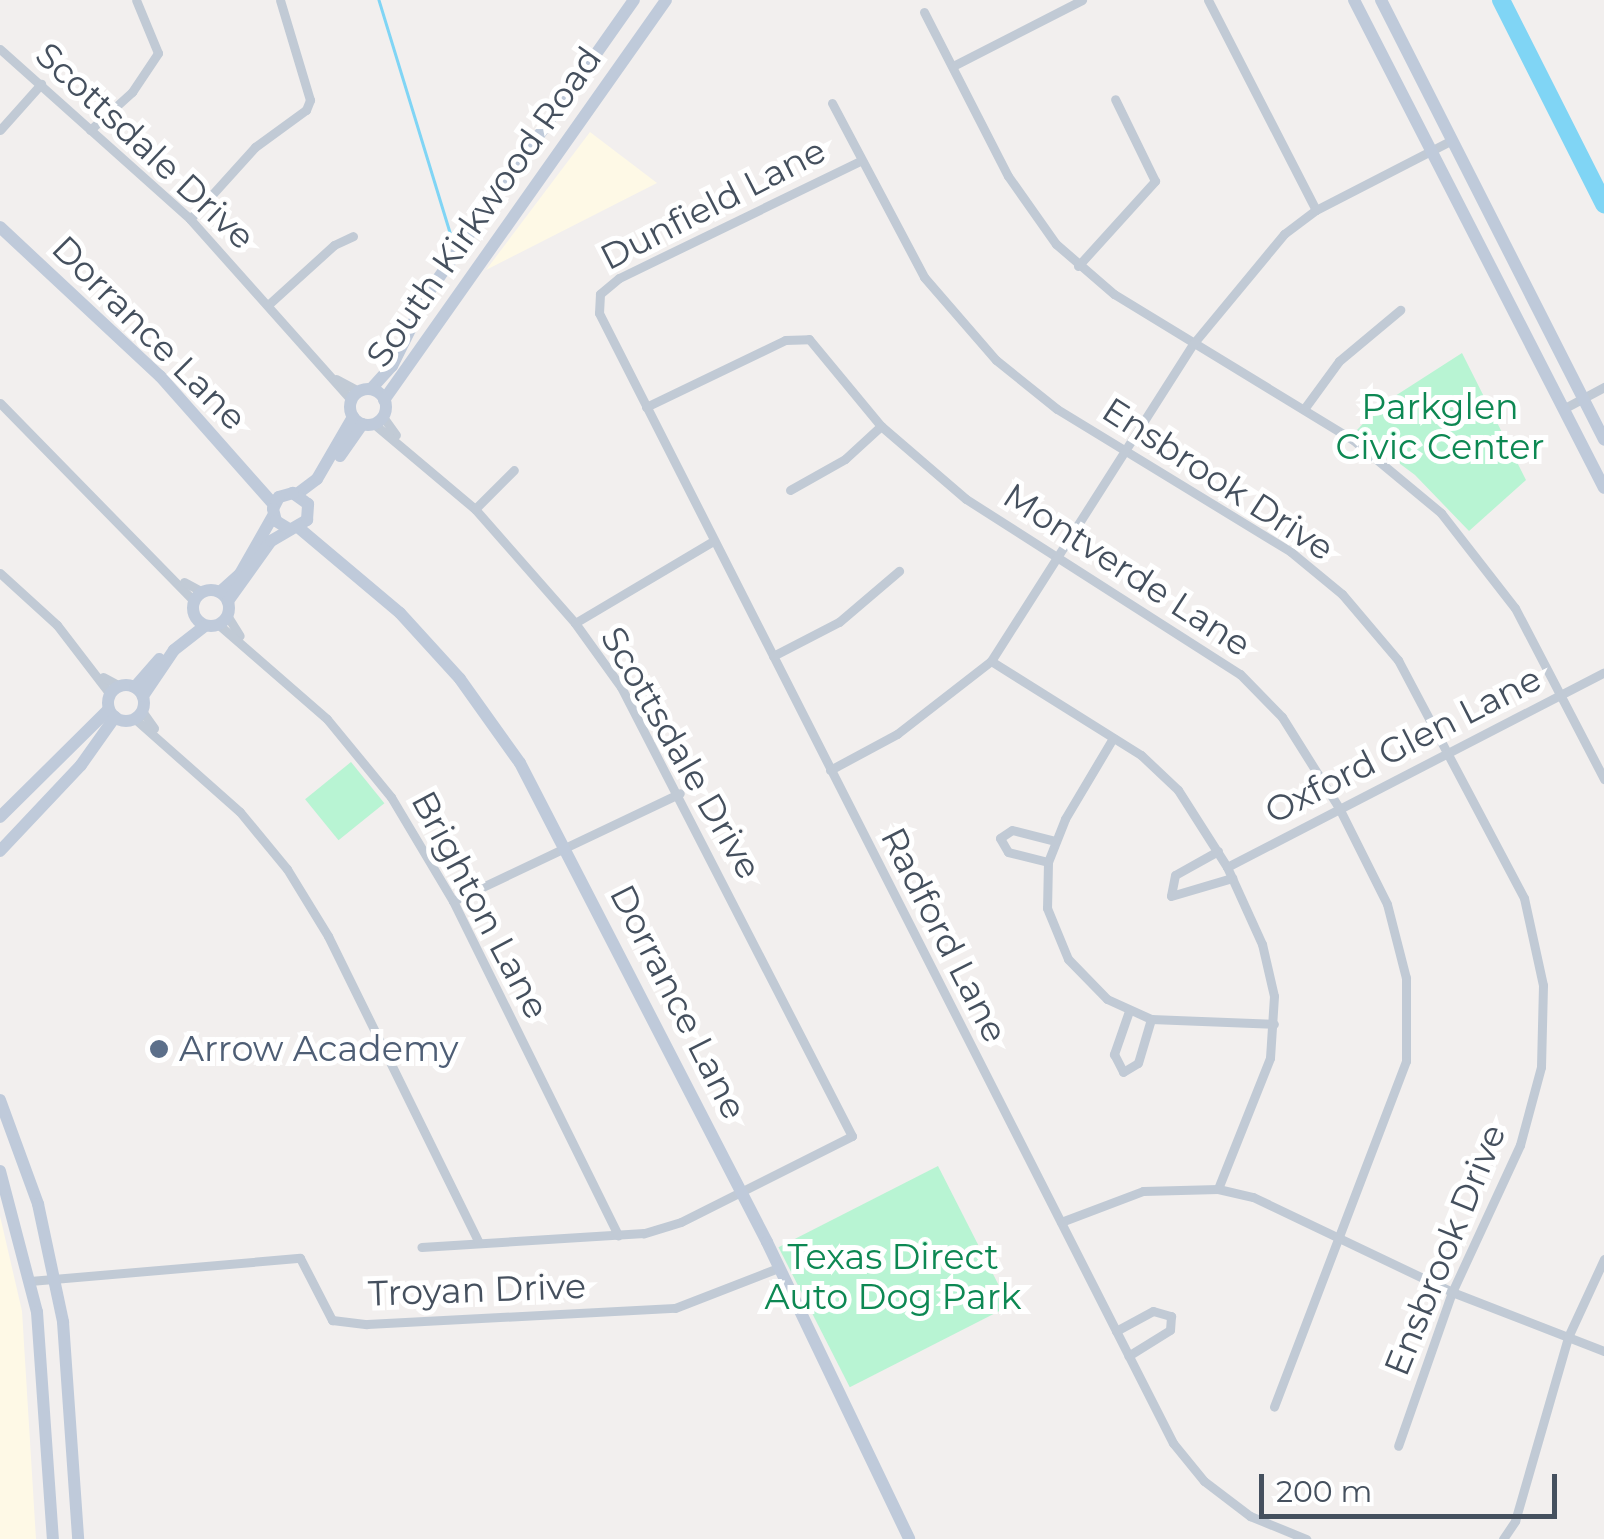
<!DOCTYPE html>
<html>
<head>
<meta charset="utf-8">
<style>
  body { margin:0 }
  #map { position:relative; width:1604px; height:1539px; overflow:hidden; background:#f2efee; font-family:Montserrat,sans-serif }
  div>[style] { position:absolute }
  .commercial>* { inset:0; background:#fef9e6 }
  .green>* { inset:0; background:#b8f4d3; transform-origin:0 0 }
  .stream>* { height:2.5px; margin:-1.25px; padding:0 1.25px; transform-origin:1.25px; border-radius:1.25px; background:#80d5f5 }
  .river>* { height:18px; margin:-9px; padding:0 9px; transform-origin:9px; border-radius:9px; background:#80d5f5 }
  .street>* { height:9px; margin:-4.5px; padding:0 4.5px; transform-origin:4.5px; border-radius:4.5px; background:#c1cad5 }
  .secondary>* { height:12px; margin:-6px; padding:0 6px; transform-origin:6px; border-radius:6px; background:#bfcada }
  .secondary>.ring { margin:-6px; padding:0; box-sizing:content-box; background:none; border:12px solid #bfcada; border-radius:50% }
  .dots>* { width:28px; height:28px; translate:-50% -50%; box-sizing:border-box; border:5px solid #fff; border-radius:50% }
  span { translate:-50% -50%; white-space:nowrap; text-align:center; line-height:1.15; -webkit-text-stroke:10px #fff; paint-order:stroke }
  .street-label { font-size:35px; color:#45505e }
  .park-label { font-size:35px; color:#0d8853 }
  .service-label { font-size:35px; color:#4e5e75 }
  .left { translate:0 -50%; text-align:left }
  .scale { position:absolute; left:1259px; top:1474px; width:298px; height:45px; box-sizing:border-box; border:5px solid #45505e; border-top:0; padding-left:12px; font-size:30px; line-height:35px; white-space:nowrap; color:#45505e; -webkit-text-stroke:8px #fff; paint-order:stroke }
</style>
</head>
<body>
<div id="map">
  <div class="commercial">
    <div style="clip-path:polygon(590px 132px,657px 183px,486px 270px)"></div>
    <div style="clip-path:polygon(0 1216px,22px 1311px,36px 1539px,0 1539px)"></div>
  </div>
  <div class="green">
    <div style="clip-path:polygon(1462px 353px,1526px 480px,1469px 531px,1415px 475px,1356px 431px,1381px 405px)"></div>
    <div style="left:351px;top:762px;width:53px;height:59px;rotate:51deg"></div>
    <div style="left:938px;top:1166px;width:157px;height:179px;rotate:63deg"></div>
  </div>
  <div class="stream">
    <div style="left:379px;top:0;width:247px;rotate:73deg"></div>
  </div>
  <div class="river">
    <div style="left:1501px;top:0;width:229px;rotate:63.2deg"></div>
  </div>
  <div class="street">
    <div style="left:1208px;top:0;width:236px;rotate:62.8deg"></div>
    <div style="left:924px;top:12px;width:184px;rotate:62.9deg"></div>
    <div style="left:1008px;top:176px;width:83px;rotate:54.8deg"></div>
    <div style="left:1056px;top:244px;width:77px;rotate:40.8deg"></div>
    <div style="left:1114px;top:294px;width:279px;rotate:31.4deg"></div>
    <div style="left:1352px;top:439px;width:116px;rotate:39.7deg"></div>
    <div style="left:1441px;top:513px;width:120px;rotate:52.1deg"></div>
    <div style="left:1515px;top:608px;width:193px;rotate:62.5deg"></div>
    <div style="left:0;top:49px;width:255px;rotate:41.8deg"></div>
    <div style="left:190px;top:219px;width:242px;rotate:48.3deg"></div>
    <div style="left:953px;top:66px;width:145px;rotate:-27.1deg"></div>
    <div style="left:832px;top:103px;width:197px;rotate:62.1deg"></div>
    <div style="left:924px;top:277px;width:110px;rotate:49.1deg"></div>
    <div style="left:996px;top:360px;width:78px;rotate:38.8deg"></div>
    <div style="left:1057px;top:409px;width:274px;rotate:31.4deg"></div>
    <div style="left:1291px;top:552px;width:66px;rotate:39.5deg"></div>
    <div style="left:1342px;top:594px;width:87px;rotate:49.7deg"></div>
    <div style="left:1398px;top:660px;width:269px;rotate:62.1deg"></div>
    <div style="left:1524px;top:898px;width:89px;rotate:77.7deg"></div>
    <div style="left:1543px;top:985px;width:82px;rotate:91.4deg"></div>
    <div style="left:1541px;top:1067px;width:81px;rotate:105.1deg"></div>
    <div style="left:1520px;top:1145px;width:162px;rotate:114.8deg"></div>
    <div style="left:1452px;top:1292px;width:163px;rotate:109.3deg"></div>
    <div style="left:0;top:130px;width:62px;rotate:-48.3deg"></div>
    <div style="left:90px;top:130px;width:57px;rotate:-42.1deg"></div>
    <div style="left:132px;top:92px;width:47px;rotate:-56.3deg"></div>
    <div style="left:158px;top:53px;width:57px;rotate:-112.5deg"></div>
    <div style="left:858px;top:162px;width:266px;rotate:154.1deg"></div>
    <div style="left:619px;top:278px;width:25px;rotate:140deg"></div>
    <div style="left:600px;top:294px;width:19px;rotate:93deg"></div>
    <div style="left:599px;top:313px;width:1267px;rotate:63.07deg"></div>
    <div style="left:1173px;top:1443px;width:49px;rotate:50.8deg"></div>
    <div style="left:1204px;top:1481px;width:58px;rotate:37.3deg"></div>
    <div style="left:1250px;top:1516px;width:61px;rotate:22.3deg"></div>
    <div style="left:190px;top:219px;width:97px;rotate:-47.9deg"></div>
    <div style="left:255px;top:147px;width:63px;rotate:-36deg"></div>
    <div style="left:306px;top:110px;width:11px;rotate:-68deg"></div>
    <div style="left:310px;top:100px;width:104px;rotate:-106.7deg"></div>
    <div style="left:1078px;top:266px;width:115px;rotate:-47.8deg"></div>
    <div style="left:1155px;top:181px;width:91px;rotate:-116deg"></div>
    <div style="left:269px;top:304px;width:88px;rotate:-42.2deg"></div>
    <div style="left:334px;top:245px;width:21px;rotate:-25deg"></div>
    <div style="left:336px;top:379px;width:26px;rotate:28deg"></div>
    <div style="left:0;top:403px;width:277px;rotate:45.6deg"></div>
    <div style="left:646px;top:407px;width:154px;rotate:-25.7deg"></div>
    <div style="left:785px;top:340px;width:24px;rotate:-2deg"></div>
    <div style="left:809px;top:339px;width:113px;rotate:50.4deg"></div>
    <div style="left:881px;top:426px;width:112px;rotate:40.7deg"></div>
    <div style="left:966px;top:499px;width:325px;rotate:32.6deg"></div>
    <div style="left:1240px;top:674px;width:60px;rotate:45.7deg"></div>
    <div style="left:1282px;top:717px;width:107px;rotate:57.9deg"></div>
    <div style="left:1339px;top:808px;width:107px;rotate:63.4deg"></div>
    <div style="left:1387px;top:904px;width:76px;rotate:75.6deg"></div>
    <div style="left:1406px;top:978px;width:83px;rotate:90deg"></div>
    <div style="left:1406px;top:1061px;width:370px;rotate:110.9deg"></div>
    <div style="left:1304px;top:409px;width:59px;rotate:-53.9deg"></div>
    <div style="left:1339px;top:361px;width:80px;rotate:-39.9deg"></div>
    <div style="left:1563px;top:409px;width:47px;rotate:-28.2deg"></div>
    <div style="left:383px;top:417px;width:22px;rotate:54deg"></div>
    <div style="left:374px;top:424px;width:132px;rotate:40.1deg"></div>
    <div style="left:475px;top:509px;width:152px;rotate:48.7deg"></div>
    <div style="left:575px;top:623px;width:79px;rotate:54.3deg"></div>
    <div style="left:621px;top:687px;width:505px;rotate:62.78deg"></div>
    <div style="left:852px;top:1136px;width:191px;rotate:153.3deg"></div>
    <div style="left:681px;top:1222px;width:39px;rotate:163deg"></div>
    <div style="left:644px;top:1233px;width:223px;rotate:176.4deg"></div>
    <div style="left:790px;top:490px;width:63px;rotate:-29.4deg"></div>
    <div style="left:845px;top:459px;width:49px;rotate:-42.5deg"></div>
    <div style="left:475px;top:509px;width:55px;rotate:-45deg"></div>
    <div style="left:0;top:573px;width:77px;rotate:42.4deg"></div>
    <div style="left:57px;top:625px;width:87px;rotate:52.5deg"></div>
    <div style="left:184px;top:582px;width:21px;rotate:28deg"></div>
    <div style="left:228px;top:617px;width:22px;rotate:58deg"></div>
    <div style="left:575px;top:623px;width:161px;rotate:-30.7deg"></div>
    <div style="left:219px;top:625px;width:143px;rotate:41deg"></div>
    <div style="left:327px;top:719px;width:101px;rotate:50.6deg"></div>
    <div style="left:391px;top:797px;width:121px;rotate:59.2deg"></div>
    <div style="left:453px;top:901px;width:373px;rotate:63.7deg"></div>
    <div style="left:773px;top:656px;width:74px;rotate:-27.3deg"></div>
    <div style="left:839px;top:622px;width:79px;rotate:-40.4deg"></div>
    <div style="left:991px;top:661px;width:177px;rotate:32.1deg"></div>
    <div style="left:1141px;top:755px;width:51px;rotate:43.4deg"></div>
    <div style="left:1178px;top:790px;width:91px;rotate:57.5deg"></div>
    <div style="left:1227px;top:867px;width:85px;rotate:65.6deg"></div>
    <div style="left:1262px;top:944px;width:53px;rotate:77deg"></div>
    <div style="left:1274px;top:996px;width:62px;rotate:93.7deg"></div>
    <div style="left:1270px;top:1058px;width:141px;rotate:111.7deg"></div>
    <div style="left:103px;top:677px;width:19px;rotate:28deg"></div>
    <div style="left:142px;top:711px;width:21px;rotate:55deg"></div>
    <div style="left:135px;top:719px;width:140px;rotate:41.5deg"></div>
    <div style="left:240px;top:812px;width:74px;rotate:50.5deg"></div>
    <div style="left:287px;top:869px;width:79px;rotate:58.5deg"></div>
    <div style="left:328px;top:936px;width:342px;rotate:63.8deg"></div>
    <div style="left:1113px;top:738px;width:94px;rotate:120.7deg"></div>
    <div style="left:1065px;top:819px;width:46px;rotate:111.6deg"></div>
    <div style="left:1048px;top:862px;width:46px;rotate:91.2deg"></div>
    <div style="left:1047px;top:908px;width:55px;rotate:67.6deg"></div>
    <div style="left:1068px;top:959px;width:56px;rotate:45.7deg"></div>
    <div style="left:1107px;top:999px;width:48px;rotate:24.4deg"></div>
    <div style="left:1151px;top:1019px;width:123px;rotate:2.3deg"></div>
    <div style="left:830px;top:770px;width:76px;rotate:-28.2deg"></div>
    <div style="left:897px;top:734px;width:119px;rotate:-37.8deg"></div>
    <div style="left:991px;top:661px;width:376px;rotate:-57.5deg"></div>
    <div style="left:1193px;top:344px;width:143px;rotate:-50.4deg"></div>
    <div style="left:1284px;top:234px;width:40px;rotate:-37deg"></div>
    <div style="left:1316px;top:210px;width:153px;rotate:-27.2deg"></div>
    <div style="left:1218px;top:851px;width:49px;rotate:150.8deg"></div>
    <div style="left:1175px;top:875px;width:21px;rotate:101deg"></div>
    <div style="left:1171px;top:896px;width:64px;rotate:-16.4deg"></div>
    <div style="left:1048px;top:862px;width:41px;rotate:-166deg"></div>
    <div style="left:1008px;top:852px;width:16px;rotate:-120deg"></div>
    <div style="left:1000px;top:838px;width:14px;rotate:-34deg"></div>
    <div style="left:1012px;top:830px;width:44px;rotate:14.3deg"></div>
    <div style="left:1227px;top:867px;width:424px;rotate:-27.3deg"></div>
    <div style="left:453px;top:901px;width:251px;rotate:-25.4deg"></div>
    <div style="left:1129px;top:1011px;width:46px;rotate:109.2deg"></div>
    <div style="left:1114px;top:1054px;width:20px;rotate:63deg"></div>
    <div style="left:1123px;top:1072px;width:17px;rotate:-31deg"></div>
    <div style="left:1138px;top:1063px;width:46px;rotate:-73.5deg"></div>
    <div style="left:1061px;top:1222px;width:88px;rotate:-20.7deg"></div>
    <div style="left:1143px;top:1191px;width:75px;rotate:-1.5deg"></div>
    <div style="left:1218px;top:1189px;width:36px;rotate:13deg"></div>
    <div style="left:1253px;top:1197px;width:221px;rotate:25.5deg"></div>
    <div style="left:1452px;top:1292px;width:163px;rotate:21.2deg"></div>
    <div style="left:30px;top:1281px;width:271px;rotate:-4.9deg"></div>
    <div style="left:300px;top:1258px;width:70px;rotate:62.7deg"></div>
    <div style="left:332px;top:1320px;width:35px;rotate:7deg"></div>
    <div style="left:367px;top:1324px;width:308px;rotate:-3deg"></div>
    <div style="left:675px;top:1308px;width:110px;rotate:-21.2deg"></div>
    <div style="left:1116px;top:1331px;width:42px;rotate:-28.4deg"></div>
    <div style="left:1153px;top:1311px;width:19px;rotate:16deg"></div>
    <div style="left:1171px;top:1316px;width:14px;rotate:94deg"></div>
    <div style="left:1170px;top:1330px;width:49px;rotate:148.2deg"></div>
    <div style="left:1503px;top:1539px;width:22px;rotate:-56deg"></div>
    <div style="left:1515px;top:1521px;width:191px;rotate:-73.9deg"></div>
    <div style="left:1568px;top:1337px;width:86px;rotate:-65.2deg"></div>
  </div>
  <div class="secondary">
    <div style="left:1354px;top:0;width:548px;rotate:62.87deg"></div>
    <div style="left:1381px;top:0;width:493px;rotate:63.1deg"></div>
    <div style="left:0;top:227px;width:219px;rotate:43deg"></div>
    <div style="left:160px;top:376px;width:172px;rotate:48.5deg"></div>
    <div style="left:371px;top:389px;width:31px;rotate:-48deg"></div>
    <div style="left:392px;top:366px;width:81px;rotate:-63.7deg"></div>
    <div style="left:428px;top:293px;width:358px;rotate:-54.9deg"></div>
    <div class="ring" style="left:350px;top:389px;width:24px;height:24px"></div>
    <div style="left:384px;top:400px;width:489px;rotate:-54.8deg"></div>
    <div style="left:340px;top:456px;width:39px;rotate:-55deg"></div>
    <div style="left:297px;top:494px;width:25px;rotate:-37deg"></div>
    <div style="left:317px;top:479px;width:72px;rotate:-59.9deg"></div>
    <div style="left:299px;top:528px;width:132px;rotate:40.1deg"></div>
    <div style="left:400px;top:613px;width:89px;rotate:47.7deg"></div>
    <div style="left:460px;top:679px;width:103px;rotate:54.5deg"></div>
    <div style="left:520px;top:763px;width:539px;rotate:62.72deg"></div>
    <div style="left:767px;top:1242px;width:329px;rotate:64.4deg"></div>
    <div class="ring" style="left:193px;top:590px;width:24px;height:24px"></div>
    <div style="left:220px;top:592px;width:27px;rotate:-42deg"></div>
    <div style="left:240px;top:574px;width:67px;rotate:-60.4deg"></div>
    <div style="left:228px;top:601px;width:74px;rotate:-54.4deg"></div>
    <div style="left:271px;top:541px;width:42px;rotate:-30.3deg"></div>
    <div style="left:307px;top:520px;width:16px;rotate:-86deg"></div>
    <div style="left:308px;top:504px;width:19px;rotate:-144deg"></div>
    <div style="left:293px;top:493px;width:15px;rotate:164deg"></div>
    <div style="left:279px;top:497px;width:13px;rotate:117deg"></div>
    <div style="left:273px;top:509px;width:12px;rotate:76deg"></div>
    <div style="left:276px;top:521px;width:15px;rotate:32deg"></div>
    <div class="ring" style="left:108px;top:685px;width:24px;height:24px"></div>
    <div style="left:135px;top:687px;width:37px;rotate:-49deg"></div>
    <div style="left:143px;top:696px;width:55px;rotate:-56deg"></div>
    <div style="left:174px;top:650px;width:39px;rotate:-38deg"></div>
    <div style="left:0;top:817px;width:153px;rotate:-44.7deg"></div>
    <div style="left:0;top:851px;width:118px;rotate:-46.7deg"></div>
    <div style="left:81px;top:765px;width:59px;rotate:-54.7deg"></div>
    <div style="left:0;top:1100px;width:111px;rotate:69.9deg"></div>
    <div style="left:38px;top:1204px;width:121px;rotate:78deg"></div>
    <div style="left:63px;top:1322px;width:218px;rotate:86deg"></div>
    <div style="left:0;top:1171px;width:146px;rotate:75.3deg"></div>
    <div style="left:37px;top:1312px;width:228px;rotate:86deg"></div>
  </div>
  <div class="dots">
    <div style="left:159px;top:1049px;background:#5c6f8a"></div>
  </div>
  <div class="street-label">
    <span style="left:145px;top:146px;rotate:43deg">Scottsdale Drive</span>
    <span style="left:713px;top:204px;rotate:-27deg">Dunfield Lane</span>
    <span style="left:484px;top:207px;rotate:-55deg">South Kirkwood Road</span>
    <span style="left:149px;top:333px;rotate:45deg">Dorrance Lane</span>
    <span style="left:1218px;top:479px;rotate:33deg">Ensbrook Drive</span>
    <span style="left:1127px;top:570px;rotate:33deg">Montverde Lane</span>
    <span style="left:1403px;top:745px;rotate:-27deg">Oxford Glen Lane</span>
    <span style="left:681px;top:753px;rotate:60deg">Scottsdale Drive</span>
    <span style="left:480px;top:905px;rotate:62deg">Brighton Lane</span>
    <span style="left:944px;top:935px;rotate:63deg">Radford Lane</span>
    <span style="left:678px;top:1002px;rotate:63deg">Dorrance Lane</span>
    <span style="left:1445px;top:1250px;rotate:-68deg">Ensbrook Drive</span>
    <span style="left:477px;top:1290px;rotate:-2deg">Troyan Drive</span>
  </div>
  <div class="park-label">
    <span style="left:1440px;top:427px">Parkglen<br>Civic Center</span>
    <span style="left:893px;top:1277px">Texas Direct<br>Auto Dog Park</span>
  </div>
  <div class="service-label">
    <span class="left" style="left:179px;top:1049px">Arrow Academy</span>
  </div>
  <div class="scale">200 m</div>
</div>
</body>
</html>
